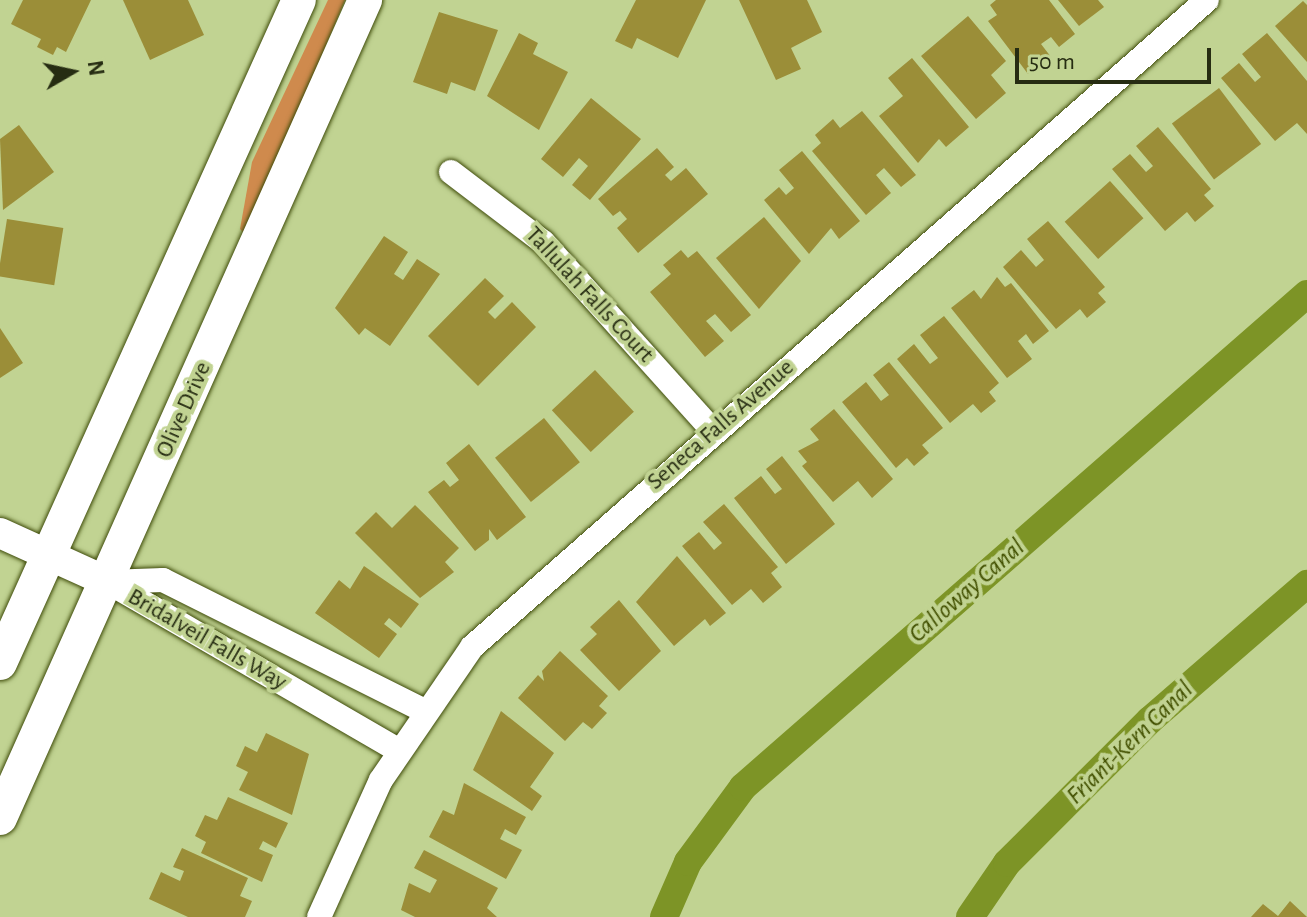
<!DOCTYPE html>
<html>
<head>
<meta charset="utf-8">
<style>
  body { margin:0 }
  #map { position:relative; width:1307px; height:917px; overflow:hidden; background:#c1d392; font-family:"Alegreya Sans",sans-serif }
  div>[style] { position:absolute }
  .green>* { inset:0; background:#cf8a4d }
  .canal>* { height:28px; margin:-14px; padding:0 14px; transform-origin:14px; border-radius:14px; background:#7d9426 }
  .building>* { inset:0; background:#9b8e38; transform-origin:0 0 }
  .roads { filter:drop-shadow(0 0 2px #3f4c0a) drop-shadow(0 0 2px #3f4c0a) }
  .minor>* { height:24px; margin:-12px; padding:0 12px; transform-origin:12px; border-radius:12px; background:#fff }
  .tertiary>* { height:30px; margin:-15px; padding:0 15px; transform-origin:15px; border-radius:15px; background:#fff }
  .secondary>* { height:34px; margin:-17px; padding:0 17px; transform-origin:17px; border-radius:17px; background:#fff }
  span { translate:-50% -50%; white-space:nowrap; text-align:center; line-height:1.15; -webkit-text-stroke:8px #c1d392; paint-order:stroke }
  .street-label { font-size:24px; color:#262c12 }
  .water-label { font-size:26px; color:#425000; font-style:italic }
  .north { position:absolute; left:32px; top:32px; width:80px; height:80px; -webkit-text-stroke:6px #c1d392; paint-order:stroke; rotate:81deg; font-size:22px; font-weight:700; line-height:32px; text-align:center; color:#262c12 }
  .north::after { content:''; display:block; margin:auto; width:28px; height:36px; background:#262c12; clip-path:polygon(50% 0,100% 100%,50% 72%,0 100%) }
  .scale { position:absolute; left:1015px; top:48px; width:196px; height:36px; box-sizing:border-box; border:4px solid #262c12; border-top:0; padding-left:10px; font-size:24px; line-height:28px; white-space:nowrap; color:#262c12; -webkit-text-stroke:6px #c1d392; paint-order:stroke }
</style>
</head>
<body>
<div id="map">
  <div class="green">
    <div style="clip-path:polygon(328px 0,345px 0,246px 235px,240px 229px,252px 162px)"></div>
  </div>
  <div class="canal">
    <div style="left:664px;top:917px;width:60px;rotate:-66.4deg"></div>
    <div style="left:688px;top:862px;width:93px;rotate:-53.7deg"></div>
    <div style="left:743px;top:787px;width:749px;rotate:-41.16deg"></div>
    <div style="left:970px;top:917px;width:65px;rotate:-55.6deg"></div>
    <div style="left:1007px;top:863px;width:202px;rotate:-45deg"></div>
    <div style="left:1150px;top:720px;width:208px;rotate:-40.9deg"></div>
  </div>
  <div class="building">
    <div style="clip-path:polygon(23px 0,91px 0,66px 52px,57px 47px,53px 55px,37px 47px,41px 39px,11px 24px)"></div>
    <div style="clip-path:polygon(123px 0,188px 0,204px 35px,150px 60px)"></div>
    <div style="clip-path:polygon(636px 0,706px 0,678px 58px,637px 38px,632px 49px,615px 41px)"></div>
    <div style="clip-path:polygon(739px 0,807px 0,822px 32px,791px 48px,801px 69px,776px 80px)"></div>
    <div style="clip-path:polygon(996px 0,1049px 0,1075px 34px,1059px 47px,1051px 37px,1041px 44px,1051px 57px,1028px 74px,988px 21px,997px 15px,990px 5px)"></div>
    <div style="clip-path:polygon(1058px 0,1098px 0,1104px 7px,1079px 26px)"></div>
    <div style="clip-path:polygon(1303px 1px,1307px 5px,1307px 62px,1275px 26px)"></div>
    <div style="clip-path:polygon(439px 12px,498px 30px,475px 91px,451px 82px,447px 94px,413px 82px)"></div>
    <div style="clip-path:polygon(968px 16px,1006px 61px,991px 75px,1006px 93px,976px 119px,921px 56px)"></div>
    <div style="clip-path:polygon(519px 33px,538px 43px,533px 54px,568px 72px,539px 130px,487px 96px)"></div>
    <div style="clip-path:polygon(1267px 33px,1307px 81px,1307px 134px,1297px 123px,1275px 141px,1221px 78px,1239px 63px,1255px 82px,1261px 77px,1242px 54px)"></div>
    <div style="clip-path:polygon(912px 58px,969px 127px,946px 147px,939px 139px,918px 163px,879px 116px,903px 96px,888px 78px)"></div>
    <div style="left:1219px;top:88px;width:70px;height:59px;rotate:53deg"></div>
    <div style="clip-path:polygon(591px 98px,641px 139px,590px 200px,572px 185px,588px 166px,579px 158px,563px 177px,541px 159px)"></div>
    <div style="clip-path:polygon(862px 111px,916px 175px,901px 187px,884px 168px,876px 175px,891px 193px,866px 215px,812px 151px,821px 143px,815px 135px,833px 119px,840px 128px)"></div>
    <div style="clip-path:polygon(19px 125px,54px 172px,3px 210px,0 139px)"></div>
    <div style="clip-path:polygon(1158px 127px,1211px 189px,1204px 195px,1214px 206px,1195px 222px,1187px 212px,1165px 231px,1112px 169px,1130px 154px,1146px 172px,1153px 166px,1136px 146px)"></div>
    <div style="clip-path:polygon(657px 148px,674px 167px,665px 175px,671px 181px,686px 168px,708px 194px,638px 253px,617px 228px,627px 219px,620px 211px,613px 216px,598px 199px)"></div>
    <div style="clip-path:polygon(802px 151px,860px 221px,839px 239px,831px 228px,809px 254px,764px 200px,779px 187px,786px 195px,794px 188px,779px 170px)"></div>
    <div style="left:1110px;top:181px;width:50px;height:61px;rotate:48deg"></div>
    <div style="clip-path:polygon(764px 217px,801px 261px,759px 309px,716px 258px)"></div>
    <div style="left:7px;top:219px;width:57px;height:58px;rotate:9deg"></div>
    <div style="clip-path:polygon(1048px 221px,1105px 287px,1098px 293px,1106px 302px,1087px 318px,1080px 309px,1056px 329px,1003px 267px,1021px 250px,1036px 267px,1044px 260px,1027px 239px)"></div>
    <div style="clip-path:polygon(384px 236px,408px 252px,394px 274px,403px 280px,417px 259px,440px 274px,390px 346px,365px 328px,359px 335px,335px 308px)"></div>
    <div style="clip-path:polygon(681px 250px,688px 258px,697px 251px,751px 315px,731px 332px,715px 314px,706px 321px,724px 341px,705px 357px,650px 292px,671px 274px,663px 265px)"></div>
    <div style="clip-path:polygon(997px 277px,1005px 287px,1011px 283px,1049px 331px,1033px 344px,1026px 334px,1018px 341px,1032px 359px,1007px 378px,951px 308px,974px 290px,981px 299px)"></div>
    <div style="clip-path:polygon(485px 278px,504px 296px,488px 312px,495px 319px,512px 302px,536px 327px,478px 386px,428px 336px)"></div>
    <div style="clip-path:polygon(944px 316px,999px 383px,989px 392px,996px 401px,981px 413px,973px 404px,950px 423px,897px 359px,914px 344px,930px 364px,938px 358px,920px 335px)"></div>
    <div style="clip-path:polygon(0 328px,23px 363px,0 378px)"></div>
    <div style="clip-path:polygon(889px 362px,943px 428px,922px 445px,929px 453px,914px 466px,907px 458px,896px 468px,842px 402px,866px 382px,881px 401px,889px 395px,873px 375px)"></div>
    <div style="left:595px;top:370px;width:57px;height:59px;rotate:47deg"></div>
    <div style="clip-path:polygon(834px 409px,893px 479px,872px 498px,858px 481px,833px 502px,802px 466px,807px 462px,798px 451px,819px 440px,810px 429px)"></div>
    <div style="left:544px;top:418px;width:57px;height:63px;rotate:51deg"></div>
    <div style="clip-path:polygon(469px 444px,526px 517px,497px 540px,489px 529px,489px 540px,475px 551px,428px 492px,444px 480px,450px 487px,459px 480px,446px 463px)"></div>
    <div style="clip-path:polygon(782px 456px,835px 524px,786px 564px,734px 498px,761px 476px,775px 494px,782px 489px,766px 469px)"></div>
    <div style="clip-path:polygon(724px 504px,778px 567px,771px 573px,782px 587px,763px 603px,751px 589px,732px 605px,682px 546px,699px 532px,714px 550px,722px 543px,703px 522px)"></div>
    <div style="clip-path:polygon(415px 505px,459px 548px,445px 562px,454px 572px,420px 598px,355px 533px,376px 512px,392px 528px)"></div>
    <div style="clip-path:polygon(677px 556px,726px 613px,710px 626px,705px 619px,674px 646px,636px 602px)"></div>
    <div style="clip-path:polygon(364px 566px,419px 604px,401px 628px,389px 618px,384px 624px,397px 634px,379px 658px,315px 613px,339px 580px,350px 589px)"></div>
    <div style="clip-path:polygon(619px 600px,661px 651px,619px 691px,580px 650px,597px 634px,590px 627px)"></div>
    <div style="clip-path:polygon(560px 651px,608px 696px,599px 706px,607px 713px,592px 729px,583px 722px,565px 741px,518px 698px,538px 675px,544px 681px,542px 671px)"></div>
    <div style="clip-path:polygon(501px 711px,554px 753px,530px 787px,542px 796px,532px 811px,473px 770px)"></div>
    <div style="clip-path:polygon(266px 733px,309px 754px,292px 815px,239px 790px,248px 772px,236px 766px,245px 746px,257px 752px)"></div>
    <div style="clip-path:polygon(464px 783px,526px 817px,516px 835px,505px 829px,500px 839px,522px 850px,506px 879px,429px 837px,443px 810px,454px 815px)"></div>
    <div style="clip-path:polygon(228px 797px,288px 823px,276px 848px,263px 841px,259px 849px,273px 855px,262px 882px,201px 853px,206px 842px,195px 836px,205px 815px,217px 820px)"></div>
    <div style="clip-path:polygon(182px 848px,248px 878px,240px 896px,252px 901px,245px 917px,188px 917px,149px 899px,161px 872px,180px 881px,184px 871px,173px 867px)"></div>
    <div style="clip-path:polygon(424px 850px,498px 888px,487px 908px,497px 917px,415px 917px,401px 910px,409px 883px,430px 893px,437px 880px,414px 868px)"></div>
    <div style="clip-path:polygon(1290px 901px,1307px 917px,1251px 917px,1263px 904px,1278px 916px)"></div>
  </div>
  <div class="roads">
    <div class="minor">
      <div style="left:451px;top:172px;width:116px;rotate:37.3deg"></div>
      <div style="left:543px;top:242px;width:254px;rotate:48deg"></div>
      <div style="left:108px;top:582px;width:55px;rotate:-2.1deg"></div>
      <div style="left:163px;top:580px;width:291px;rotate:26.6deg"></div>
      <div style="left:108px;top:582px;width:335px;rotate:30.1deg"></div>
      <div style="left:319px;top:917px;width:150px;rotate:-65.7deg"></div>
      <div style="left:381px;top:780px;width:161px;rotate:-55.6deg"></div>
      <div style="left:472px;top:647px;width:979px;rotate:-41.36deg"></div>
    </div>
    <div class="tertiary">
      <div style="left:0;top:533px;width:119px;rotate:24.4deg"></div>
    </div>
    <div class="secondary">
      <div style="left:0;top:663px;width:727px;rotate:-65.73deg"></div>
      <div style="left:0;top:818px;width:896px;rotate:-65.95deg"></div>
    </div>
  </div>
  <div class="street-label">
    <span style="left:589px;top:295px;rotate:47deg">Tallulah Falls Court</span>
    <span style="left:184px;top:410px;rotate:-66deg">Olive Drive</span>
    <span style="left:721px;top:425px;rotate:-41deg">Seneca Falls Avenue</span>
    <span style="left:207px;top:640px;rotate:30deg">Bridalveil Falls Way</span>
  </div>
  <div class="water-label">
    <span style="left:967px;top:591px;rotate:-41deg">Calloway Canal</span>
    <span style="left:1130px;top:743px;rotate:-44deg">Friant-Kern Canal</span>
  </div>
  <div class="north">N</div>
  <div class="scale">50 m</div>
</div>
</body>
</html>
